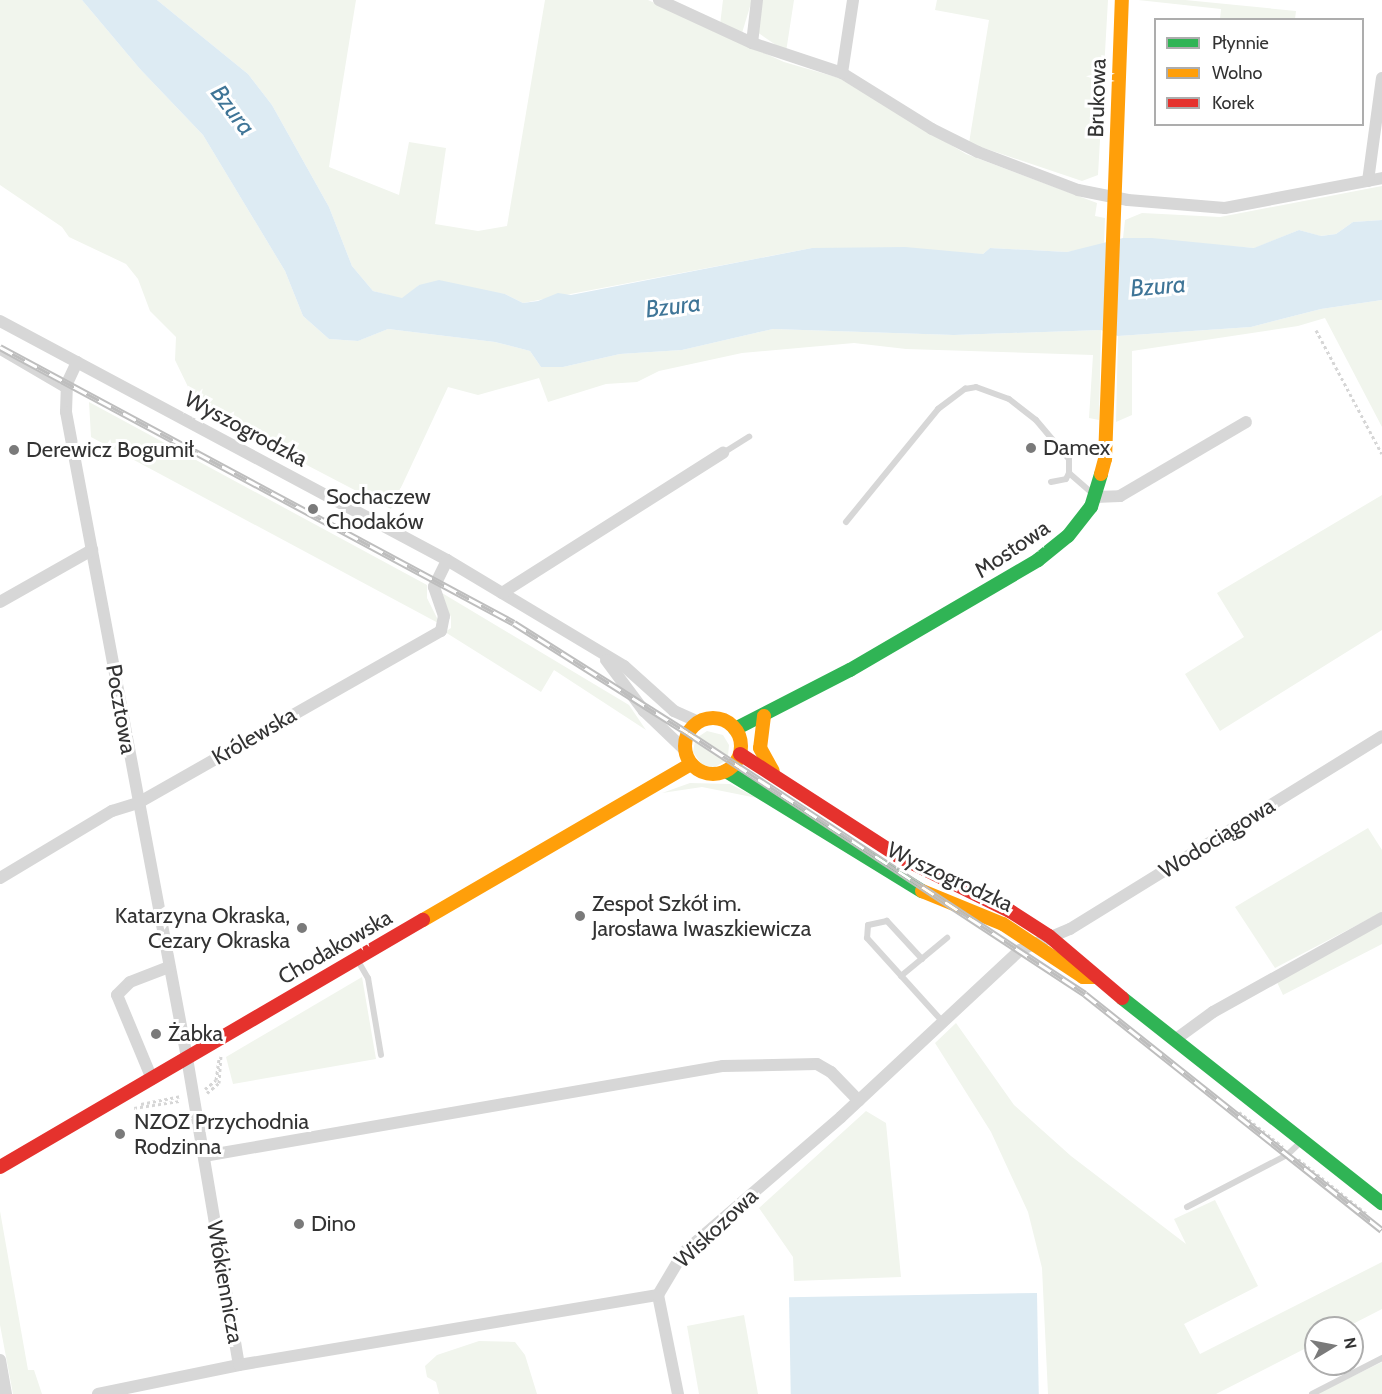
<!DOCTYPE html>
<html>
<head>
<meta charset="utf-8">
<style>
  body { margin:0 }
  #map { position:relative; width:1382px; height:1394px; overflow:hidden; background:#fff; font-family:Cabin,sans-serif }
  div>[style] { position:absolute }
  .green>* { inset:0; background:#f1f5ed }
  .water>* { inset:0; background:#ddebf3; transform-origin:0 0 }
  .path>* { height:3px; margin-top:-1.5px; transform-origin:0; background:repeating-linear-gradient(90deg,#d6d6d6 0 3px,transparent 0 6px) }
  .lane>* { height:6px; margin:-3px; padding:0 3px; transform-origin:3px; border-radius:3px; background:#d7d7d7 }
  .street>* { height:12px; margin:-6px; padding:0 6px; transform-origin:6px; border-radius:6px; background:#d7d7d7 }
  .fast>* { height:14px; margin:-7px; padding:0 7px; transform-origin:7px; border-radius:7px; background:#30b455 }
  .slow>* { height:14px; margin:-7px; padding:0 7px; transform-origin:7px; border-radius:7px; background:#ff9f0a }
  .slow>.ring { margin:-7px; padding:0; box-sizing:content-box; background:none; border:14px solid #ff9f0a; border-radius:50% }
  .jam>* { height:14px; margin:-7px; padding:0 7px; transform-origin:7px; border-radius:7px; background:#e5322d }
  .rail>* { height:7px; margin-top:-3.5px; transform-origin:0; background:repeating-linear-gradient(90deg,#fff 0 14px,#bebebe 0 28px); box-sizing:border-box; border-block:2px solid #bebebe }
  .dots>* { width:16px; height:16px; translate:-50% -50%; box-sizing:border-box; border:3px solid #fff; border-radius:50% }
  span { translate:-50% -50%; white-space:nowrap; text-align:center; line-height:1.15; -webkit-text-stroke:6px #fff; paint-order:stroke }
  .street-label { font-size:22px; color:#333 }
  .poi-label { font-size:22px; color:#333 }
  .left { translate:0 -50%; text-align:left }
  .right { translate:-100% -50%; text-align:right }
  .water-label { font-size:24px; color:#3f7597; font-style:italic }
  .legend { position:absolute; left:1154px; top:18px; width:210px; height:108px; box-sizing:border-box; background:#fff; border:2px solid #adadad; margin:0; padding:8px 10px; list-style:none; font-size:18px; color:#333 }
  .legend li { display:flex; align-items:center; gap:12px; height:30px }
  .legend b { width:30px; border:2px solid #adadad }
  .north { position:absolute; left:1304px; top:1316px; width:60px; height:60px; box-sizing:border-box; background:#fff; border:2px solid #adadad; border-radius:50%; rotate:80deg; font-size:16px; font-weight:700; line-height:24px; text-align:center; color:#333 }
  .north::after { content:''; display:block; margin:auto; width:21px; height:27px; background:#7a7a7a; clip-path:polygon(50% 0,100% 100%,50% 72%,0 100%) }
</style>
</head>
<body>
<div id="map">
  <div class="green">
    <div style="clip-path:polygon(0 0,82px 0,140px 69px,203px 135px,285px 271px,303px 316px,329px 339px,358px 341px,388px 329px,495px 342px,530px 351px,541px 367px,563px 367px,620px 354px,682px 350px,773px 329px,954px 335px,1101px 330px,1099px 420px,1089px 418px,1093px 355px,906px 349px,854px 343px,742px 353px,659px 371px,637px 382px,606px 384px,548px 402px,539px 378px,478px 395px,448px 387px,391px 509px,184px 401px,191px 393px,175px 360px,176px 337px,150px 311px,138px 279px,126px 264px,69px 237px,62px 227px,0 185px)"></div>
    <div style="clip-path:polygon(157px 0,356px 0,329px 167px,399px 195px,409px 142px,446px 148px,435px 224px,478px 231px,507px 226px,545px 0,648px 0,784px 62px,839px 78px,966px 154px,1097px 203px,1095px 216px,1105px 218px,1104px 245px,1067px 252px,990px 248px,983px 254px,812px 248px,523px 303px,505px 294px,419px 285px,403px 299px,373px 291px,352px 266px,329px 207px,272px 105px,248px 74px)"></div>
    <div style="clip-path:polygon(723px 0,752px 0,742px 33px,720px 25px)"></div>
    <div style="clip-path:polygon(760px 0,794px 0,786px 52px,757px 32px)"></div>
    <div style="clip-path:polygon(937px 0,1108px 0,1098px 175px,1082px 181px,969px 143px,989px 20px,935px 10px)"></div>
    <div style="clip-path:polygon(1138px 0,1185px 0,1296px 11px,1295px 19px,1220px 19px,1221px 9px)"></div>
    <div style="clip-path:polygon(1382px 186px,1382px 220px,1353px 222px,1336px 234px,1320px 236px,1299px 230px,1255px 248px,1123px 238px,1125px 220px,1142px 213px,1220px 217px)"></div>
    <div style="clip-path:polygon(1382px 300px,1382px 427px,1325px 318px,1298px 326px,1132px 351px,1132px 415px,1116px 422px,1118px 336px,1251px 327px,1321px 309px)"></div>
    <div style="clip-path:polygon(89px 402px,427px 585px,427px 598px,440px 624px,91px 437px)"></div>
    <div style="clip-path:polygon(1382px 495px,1382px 630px,1220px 731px,1185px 674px,1244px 637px,1217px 593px)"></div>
    <div style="clip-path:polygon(437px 590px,629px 705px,646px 730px,554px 670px,541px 692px,445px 632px,451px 628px,451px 617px)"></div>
    <div style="clip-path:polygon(707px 731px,723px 735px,729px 745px,728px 756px,698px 737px)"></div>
    <div style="clip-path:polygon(695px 741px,725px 761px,715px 767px,703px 766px,693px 752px)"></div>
    <div style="clip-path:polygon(690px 783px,730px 784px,757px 798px,702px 787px,662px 793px)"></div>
    <div style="clip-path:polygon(1368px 828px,1382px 850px,1382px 912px,1275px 968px,1235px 907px)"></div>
    <div style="clip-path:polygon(1382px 924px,1382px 944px,1283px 995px,1276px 980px)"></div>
    <div style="clip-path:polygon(362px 977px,376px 1059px,233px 1084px,226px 1057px)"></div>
    <div style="clip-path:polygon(956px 1023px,1014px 1105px,1071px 1156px,1186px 1244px,1174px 1219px,1215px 1200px,1258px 1286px,1184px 1324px,1200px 1354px,1382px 1262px,1382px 1309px,1345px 1328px,1316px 1328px,1316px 1343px,1216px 1394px,1048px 1394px,1042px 1268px,1028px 1212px,991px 1132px,935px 1043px)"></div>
    <div style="clip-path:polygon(866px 1111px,886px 1123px,901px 1277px,794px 1281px,793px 1257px,759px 1208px)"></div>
    <div style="clip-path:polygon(0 1211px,28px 1370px,34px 1370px,42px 1394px,13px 1394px,0 1325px)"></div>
    <div style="clip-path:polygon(744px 1315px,758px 1394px,699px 1394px,687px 1326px)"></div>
    <div style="clip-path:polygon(479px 1341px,515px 1342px,525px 1355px,537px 1394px,439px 1394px,436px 1382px,427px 1377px,425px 1366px,437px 1355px)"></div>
    <div style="clip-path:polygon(1382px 1362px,1382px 1394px,1316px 1394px)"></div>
  </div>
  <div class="water">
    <div style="clip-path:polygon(82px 0,157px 0,248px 74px,272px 105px,329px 207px,352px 266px,373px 291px,402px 298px,419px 285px,439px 280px,505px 294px,523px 303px,538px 301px,558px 293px,571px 295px,812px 248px,905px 247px,983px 254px,990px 248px,1067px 252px,1123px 238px,1152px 238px,1254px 248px,1299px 230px,1321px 236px,1336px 234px,1353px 222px,1382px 220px,1382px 300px,1321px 309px,1251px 327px,1118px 336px,1101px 330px,954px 335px,773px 329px,682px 350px,620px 354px,563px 367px,541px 367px,530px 351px,495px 342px,388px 329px,358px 341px,329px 339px,303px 316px,285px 271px,203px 135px,140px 69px)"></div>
    <div style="left:1037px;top:1293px;width:101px;height:248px;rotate:89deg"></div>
  </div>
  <div class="path">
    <div style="left:1316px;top:330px;width:140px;rotate:62deg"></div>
    <div style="left:205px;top:1089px;width:14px;rotate:-39deg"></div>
    <div style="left:216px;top:1080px;width:22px;rotate:-82deg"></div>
    <div style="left:207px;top:1093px;width:16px;rotate:-40deg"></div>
    <div style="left:219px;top:1083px;width:27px;rotate:-86deg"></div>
    <div style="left:141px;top:1104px;width:41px;rotate:-11.3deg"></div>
    <div style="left:134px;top:1108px;width:47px;rotate:-8.7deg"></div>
    <div style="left:1239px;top:1112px;width:56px;rotate:38.5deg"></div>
    <div style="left:1298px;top:1159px;width:88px;rotate:38.6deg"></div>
  </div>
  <div class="lane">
    <div style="left:0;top:352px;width:75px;rotate:30.3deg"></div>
    <div style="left:723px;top:453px;width:31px;rotate:-32deg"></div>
    <div style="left:1051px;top:482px;width:15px;rotate:-11deg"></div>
    <div style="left:1066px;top:479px;width:7px;rotate:-63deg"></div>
    <div style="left:846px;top:522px;width:146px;rotate:-50.8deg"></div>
    <div style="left:938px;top:409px;width:34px;rotate:-37deg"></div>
    <div style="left:965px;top:389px;width:11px;rotate:-10deg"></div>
    <div style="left:976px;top:387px;width:35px;rotate:20deg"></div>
    <div style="left:1009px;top:399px;width:34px;rotate:38deg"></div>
    <div style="left:1036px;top:420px;width:51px;rotate:49.8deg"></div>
    <div style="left:1069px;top:459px;width:14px;rotate:90deg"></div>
    <div style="left:1069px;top:473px;width:30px;rotate:41deg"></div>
    <div style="left:922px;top:959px;width:52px;rotate:-132.6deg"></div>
    <div style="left:887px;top:921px;width:19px;rotate:168deg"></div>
    <div style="left:868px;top:925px;width:13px;rotate:94deg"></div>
    <div style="left:867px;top:938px;width:113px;rotate:47.9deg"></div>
    <div style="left:358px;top:961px;width:20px;rotate:60deg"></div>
    <div style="left:368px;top:978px;width:78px;rotate:80.4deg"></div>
    <div style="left:901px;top:976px;width:60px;rotate:-39.6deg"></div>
    <div style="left:1187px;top:1207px;width:113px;rotate:-27.5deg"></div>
    <div style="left:1287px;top:1155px;width:19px;rotate:-43deg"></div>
    <div style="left:1312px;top:1394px;width:79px;rotate:-27.2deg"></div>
  </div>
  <div class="street">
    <div style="left:659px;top:0;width:102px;rotate:24.8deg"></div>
    <div style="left:757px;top:0;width:43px;rotate:96.6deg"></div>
    <div style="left:752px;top:43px;width:95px;rotate:18.4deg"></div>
    <div style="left:842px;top:73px;width:106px;rotate:31.9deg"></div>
    <div style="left:932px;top:129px;width:51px;rotate:26.6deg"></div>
    <div style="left:978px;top:152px;width:107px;rotate:20.8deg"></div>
    <div style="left:1078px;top:190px;width:51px;rotate:11.3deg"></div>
    <div style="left:1128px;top:200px;width:97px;rotate:4.7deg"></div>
    <div style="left:1225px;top:208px;width:160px;rotate:-10.8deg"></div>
    <div style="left:842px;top:73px;width:74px;rotate:-81.4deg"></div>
    <div style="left:1368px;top:181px;width:104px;rotate:-82.3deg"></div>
    <div style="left:0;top:321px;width:507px;rotate:28.13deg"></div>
    <div style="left:447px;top:560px;width:206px;rotate:30.9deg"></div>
    <div style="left:624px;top:666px;width:67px;rotate:42deg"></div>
    <div style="left:674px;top:711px;width:27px;rotate:24deg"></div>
    <div style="left:77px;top:362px;width:23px;rotate:115deg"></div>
    <div style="left:67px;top:383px;width:29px;rotate:92deg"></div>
    <div style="left:66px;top:412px;width:657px;rotate:79.39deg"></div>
    <div style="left:187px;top:1058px;width:311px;rotate:80.4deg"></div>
    <div style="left:239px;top:1365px;width:144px;rotate:168.4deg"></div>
    <div style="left:1095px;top:497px;width:25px;rotate:-2deg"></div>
    <div style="left:1120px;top:496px;width:146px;rotate:-30.4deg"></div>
    <div style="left:502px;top:593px;width:262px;rotate:-32.4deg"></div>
    <div style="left:0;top:602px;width:106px;rotate:-29.5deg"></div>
    <div style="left:606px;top:660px;width:64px;rotate:53.3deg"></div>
    <div style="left:644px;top:711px;width:57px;rotate:43.6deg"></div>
    <div style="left:0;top:878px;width:131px;rotate:-30.9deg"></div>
    <div style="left:112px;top:811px;width:27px;rotate:-17deg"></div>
    <div style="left:138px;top:803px;width:348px;rotate:-29.6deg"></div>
    <div style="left:441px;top:631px;width:15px;rotate:-79deg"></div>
    <div style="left:444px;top:616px;width:31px;rotate:-109deg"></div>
    <div style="left:434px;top:587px;width:30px;rotate:-64deg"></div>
    <div style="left:1176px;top:1039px;width:46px;rotate:-36.1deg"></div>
    <div style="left:1213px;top:1012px;width:193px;rotate:-29.1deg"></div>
    <div style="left:152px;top:1079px;width:91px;rotate:-112.6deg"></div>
    <div style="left:117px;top:995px;width:18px;rotate:-45deg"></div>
    <div style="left:130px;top:982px;width:42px;rotate:-21deg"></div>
    <div style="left:204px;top:1156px;width:527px;rotate:-9.84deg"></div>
    <div style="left:723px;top:1066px;width:94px;rotate:-1.2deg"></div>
    <div style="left:817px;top:1064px;width:16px;rotate:30deg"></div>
    <div style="left:831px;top:1072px;width:40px;rotate:46deg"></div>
    <div style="left:658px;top:1295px;width:101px;rotate:78.6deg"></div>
    <div style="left:0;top:1360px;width:35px;rotate:80deg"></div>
    <div style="left:239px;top:1365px;width:425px;rotate:-9.5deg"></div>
    <div style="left:658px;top:1295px;width:49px;rotate:-59.2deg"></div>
    <div style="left:683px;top:1253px;width:208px;rotate:-40.7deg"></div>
    <div style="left:841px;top:1117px;width:245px;rotate:-43deg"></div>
    <div style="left:1020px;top:950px;width:54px;rotate:-22.8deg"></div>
    <div style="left:1070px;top:929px;width:367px;rotate:-31.7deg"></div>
  </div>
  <div class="fast">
    <div style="left:735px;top:729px;width:129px;rotate:-27.2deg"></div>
    <div style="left:850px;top:670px;width:218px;rotate:-30.3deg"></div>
    <div style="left:1038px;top:560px;width:38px;rotate:-39deg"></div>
    <div style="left:1068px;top:536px;width:37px;rotate:-52deg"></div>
    <div style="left:1091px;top:507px;width:34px;rotate:-73deg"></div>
    <div style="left:726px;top:771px;width:230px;rotate:31.5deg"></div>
    <div style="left:1122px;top:998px;width:331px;rotate:38.3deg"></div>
  </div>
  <div class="slow">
    <div style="left:1101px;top:474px;width:16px;rotate:-75deg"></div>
    <div style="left:1105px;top:459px;width:459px;rotate:-87.9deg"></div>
    <div style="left:764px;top:716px;width:32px;rotate:97deg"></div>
    <div style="left:760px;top:748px;width:26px;rotate:61deg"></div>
    <div class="ring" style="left:685px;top:718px;width:42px;height:42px"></div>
    <div style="left:922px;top:891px;width:87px;rotate:22.2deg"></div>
    <div style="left:1003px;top:924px;width:96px;rotate:33.5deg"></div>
    <div style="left:1083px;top:977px;width:12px"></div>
    <div style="left:423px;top:920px;width:310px;rotate:-30.2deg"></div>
  </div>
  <div class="jam">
    <div style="left:740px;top:754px;width:188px;rotate:32.8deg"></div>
    <div style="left:898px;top:856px;width:125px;rotate:26.2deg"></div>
    <div style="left:1010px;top:911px;width:46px;rotate:32.7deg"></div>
    <div style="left:1049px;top:936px;width:96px;rotate:40.3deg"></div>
    <div style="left:0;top:1167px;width:490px;rotate:-30.3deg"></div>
  </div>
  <div class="rail">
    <div style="left:0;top:347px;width:583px;rotate:28.23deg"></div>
    <div style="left:514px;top:623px;width:206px;rotate:32.3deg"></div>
    <div style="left:688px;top:733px;width:475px;rotate:33.3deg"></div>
    <div style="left:1085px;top:994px;width:379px;rotate:38.5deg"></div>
  </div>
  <div class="dots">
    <div style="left:1031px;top:448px;background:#7a7a7a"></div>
    <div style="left:14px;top:450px;background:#7a7a7a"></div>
    <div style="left:313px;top:509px;background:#7a7a7a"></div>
    <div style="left:580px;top:916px;background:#7a7a7a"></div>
    <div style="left:302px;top:928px;background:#7a7a7a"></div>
    <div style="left:156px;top:1034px;background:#7a7a7a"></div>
    <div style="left:120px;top:1134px;background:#7a7a7a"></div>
    <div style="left:299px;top:1224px;background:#7a7a7a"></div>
  </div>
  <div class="street-label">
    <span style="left:1097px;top:98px;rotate:-88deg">Brukowa</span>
    <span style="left:246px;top:429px;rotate:28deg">Wyszogrodzka</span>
    <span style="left:1012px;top:549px;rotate:-34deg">Mostowa</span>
    <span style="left:121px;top:709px;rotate:80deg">Pocztowa</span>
    <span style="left:254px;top:736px;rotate:-30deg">Królewska</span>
    <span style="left:1217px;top:838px;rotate:-32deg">Wodociągowa</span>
    <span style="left:950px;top:877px;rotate:25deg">Wyszogrodzka</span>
    <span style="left:335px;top:947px;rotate:-30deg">Chodakowska</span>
    <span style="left:716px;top:1228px;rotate:-43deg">Wiskozowa</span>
    <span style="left:225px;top:1282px;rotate:80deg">Włókiennicza</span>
  </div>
  <div class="poi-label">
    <span class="left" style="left:1043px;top:448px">Damex</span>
    <span class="left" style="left:26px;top:450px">Derewicz Bogumił</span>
    <span class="left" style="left:326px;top:509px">Sochaczew<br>Chodaków</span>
    <span class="left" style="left:592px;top:916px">Zespoł Szkół im.<br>Jarosława Iwaszkiewicza</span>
    <span class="right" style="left:290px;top:928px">Katarzyna Okraska,<br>Cezary Okraska</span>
    <span class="left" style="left:168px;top:1034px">Żabka</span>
    <span class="left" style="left:134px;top:1134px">NZOZ Przychodnia<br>Rodzinna</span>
    <span class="left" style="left:311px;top:1224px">Dino</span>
  </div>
  <div class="water-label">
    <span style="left:233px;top:110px;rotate:53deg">Bzura</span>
    <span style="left:1158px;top:286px;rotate:-5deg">Bzura</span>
    <span style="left:673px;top:306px;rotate:-7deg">Bzura</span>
  </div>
  <ul class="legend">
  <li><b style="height:8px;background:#30b455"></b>Płynnie</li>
  <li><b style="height:8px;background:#ff9f0a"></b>Wolno</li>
  <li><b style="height:8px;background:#e5322d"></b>Korek</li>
  </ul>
  <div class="north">N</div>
</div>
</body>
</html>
